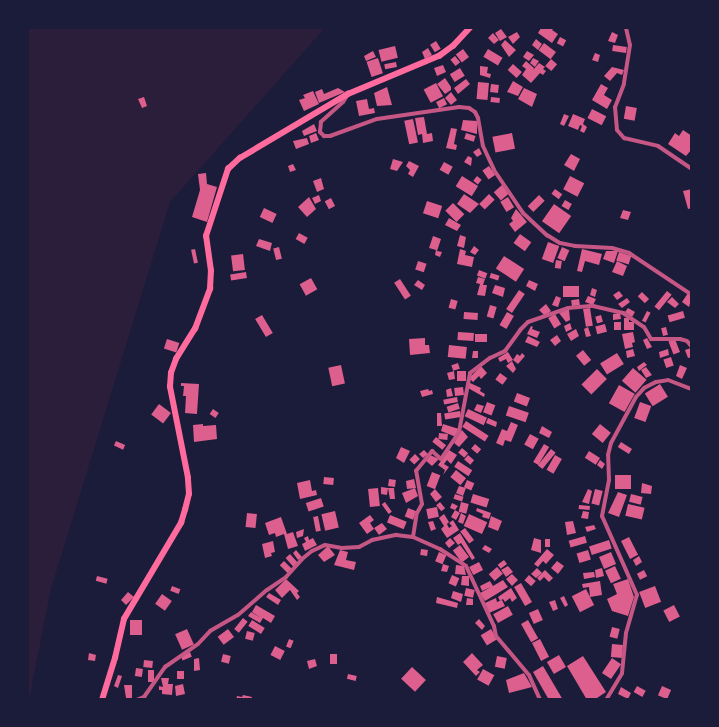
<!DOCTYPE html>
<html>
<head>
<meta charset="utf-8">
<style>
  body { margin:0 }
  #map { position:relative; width:719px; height:727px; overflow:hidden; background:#1b1b3a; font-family:"PT Sans",sans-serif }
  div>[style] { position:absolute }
  .green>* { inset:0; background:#2a1e3b }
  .building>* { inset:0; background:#dd5f8e; transform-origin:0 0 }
  .minor>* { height:4px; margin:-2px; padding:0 2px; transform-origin:2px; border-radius:2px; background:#c65784 }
  .secondary>* { height:5.5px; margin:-2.75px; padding:0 2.75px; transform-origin:2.75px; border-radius:2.75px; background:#ff6b9d }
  span { translate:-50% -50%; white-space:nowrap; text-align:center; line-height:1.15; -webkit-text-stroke:4px #1b1b3a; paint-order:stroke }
  .frame { position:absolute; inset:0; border:29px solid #1b1b3a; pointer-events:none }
</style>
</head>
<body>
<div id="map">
  <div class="green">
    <div style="clip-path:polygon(28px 28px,325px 28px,170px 202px,51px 589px,29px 700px)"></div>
  </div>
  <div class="building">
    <div style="clip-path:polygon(541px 28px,554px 28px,552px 30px,558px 34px,552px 43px,538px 33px)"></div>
    <div style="clip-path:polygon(501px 29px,507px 37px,500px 41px,495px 33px)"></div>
    <div style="clip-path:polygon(517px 32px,520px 37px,513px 44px,508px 37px)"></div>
    <div style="clip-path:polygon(612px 32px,618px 35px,615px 43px,608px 41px)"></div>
    <div style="clip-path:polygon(493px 33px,499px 40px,494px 44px,488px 38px)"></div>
    <div style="left:560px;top:37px;width:7px;height:7px;rotate:27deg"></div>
    <div style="clip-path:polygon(536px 39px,542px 44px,538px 50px,532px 45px)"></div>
    <div style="clip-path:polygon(505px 40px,516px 50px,509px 57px,501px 45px)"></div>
    <div style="left:436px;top:41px;width:9px;height:7px;rotate:58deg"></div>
    <div style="left:544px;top:43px;width:15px;height:9px;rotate:37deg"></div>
    <div style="left:613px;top:45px;width:14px;height:6px;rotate:8deg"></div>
    <div style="left:395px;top:46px;width:12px;height:17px;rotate:76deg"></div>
    <div style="clip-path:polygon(428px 48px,432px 55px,425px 59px,422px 52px)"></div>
    <div style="left:463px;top:49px;width:10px;height:9px;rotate:53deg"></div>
    <div style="left:488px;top:49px;width:17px;height:9px;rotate:31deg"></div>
    <div style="clip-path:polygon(373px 51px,376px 57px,366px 61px,364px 56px)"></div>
    <div style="clip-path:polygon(527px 51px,534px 55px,529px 61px,523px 57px)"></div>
    <div style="clip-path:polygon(595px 53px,600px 55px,598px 62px,592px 60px)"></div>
    <div style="left:455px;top:56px;width:8px;height:6px;rotate:50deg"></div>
    <div style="left:378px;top:58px;width:16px;height:12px;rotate:72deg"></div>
    <div style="clip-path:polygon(533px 58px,539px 61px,535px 67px,530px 63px)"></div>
    <div style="left:551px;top:59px;width:8px;height:9px;rotate:40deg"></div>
    <div style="clip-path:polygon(526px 61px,534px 68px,533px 70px,539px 63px,545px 67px,543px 69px,546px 71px,543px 75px,540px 73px,531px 83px,522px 75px,526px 69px,522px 66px)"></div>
    <div style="left:396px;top:62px;width:5px;height:12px;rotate:79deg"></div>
    <div style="left:513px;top:64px;width:12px;height:8px;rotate:42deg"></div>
    <div style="clip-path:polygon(443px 65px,446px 72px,437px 76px,434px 68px)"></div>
    <div style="clip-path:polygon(480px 66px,488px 67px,487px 73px,491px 74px,490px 78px,480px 75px)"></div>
    <div style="clip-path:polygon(612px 67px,624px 70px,622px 75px,617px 73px,610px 81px,604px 76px)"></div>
    <div style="left:460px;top:68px;width:9px;height:12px;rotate:58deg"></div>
    <div style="clip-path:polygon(445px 78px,451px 87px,451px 90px,445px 94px,437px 84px)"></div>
    <div style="clip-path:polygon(466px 79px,470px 84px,458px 94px,454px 88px)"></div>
    <div style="clip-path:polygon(513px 81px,523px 87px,518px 96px,507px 92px)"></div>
    <div style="left:478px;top:82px;width:11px;height:17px;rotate:5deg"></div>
    <div style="left:436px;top:83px;width:15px;height:14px;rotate:62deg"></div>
    <div style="left:491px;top:84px;width:8px;height:8px;rotate:7deg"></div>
    <div style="clip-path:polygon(601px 84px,608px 88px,604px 95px,612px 100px,607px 109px,592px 100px)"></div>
    <div style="clip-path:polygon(387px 87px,392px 105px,377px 106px,374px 93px)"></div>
    <div style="clip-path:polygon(338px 88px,345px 92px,319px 103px,315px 92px,322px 89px,324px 94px)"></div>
    <div style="clip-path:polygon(524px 88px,537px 94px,532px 107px,518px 99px)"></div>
    <div style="clip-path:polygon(313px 91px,319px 104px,304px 111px,299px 100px,305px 98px,303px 95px)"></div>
    <div style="clip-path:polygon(451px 92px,457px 100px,451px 105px,445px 98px)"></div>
    <div style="clip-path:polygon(144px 97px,147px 106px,142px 108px,138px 99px)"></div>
    <div style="left:491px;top:97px;width:9px;height:5px;rotate:6deg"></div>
    <div style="left:444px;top:98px;width:7px;height:9px;rotate:63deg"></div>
    <div style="clip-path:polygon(367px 99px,369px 109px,374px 108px,375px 113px,359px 116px,356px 101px)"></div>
    <div style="left:626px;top:106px;width:11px;height:13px;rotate:10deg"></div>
    <div style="left:592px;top:109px;width:16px;height:10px;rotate:27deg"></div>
    <div style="clip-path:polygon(564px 114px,569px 116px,564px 126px,560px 124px)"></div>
    <div style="clip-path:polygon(573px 114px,585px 119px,583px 124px,587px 127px,584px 133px,580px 131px,582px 126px,580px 125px,578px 130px,568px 126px)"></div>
    <div style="clip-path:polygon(424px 117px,427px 134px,432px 133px,433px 141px,423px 143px,422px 134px,418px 135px,415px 118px)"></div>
    <div style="left:413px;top:119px;width:24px;height:9px;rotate:78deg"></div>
    <div style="clip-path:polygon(463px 120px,477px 121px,477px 134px,461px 130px)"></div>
    <div style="clip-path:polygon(314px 124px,317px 131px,304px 136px,302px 131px)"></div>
    <div style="clip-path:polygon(451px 128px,457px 129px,454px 144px,457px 145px,456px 150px,446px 148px)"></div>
    <div style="clip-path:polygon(683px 130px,692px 136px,692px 149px,686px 156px,668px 144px,675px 133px,679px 136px)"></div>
    <div style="clip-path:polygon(316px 133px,319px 140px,311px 143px,309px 136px)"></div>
    <div style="left:466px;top:133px;width:10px;height:6px;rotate:17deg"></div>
    <div style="left:512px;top:133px;width:16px;height:20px;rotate:79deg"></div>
    <div style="clip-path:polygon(307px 138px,309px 144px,296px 149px,293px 141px)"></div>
    <div style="clip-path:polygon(479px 148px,482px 154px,477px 157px,473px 152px)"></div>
    <div style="clip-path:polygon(571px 154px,580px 159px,574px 171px,564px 165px)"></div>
    <div style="clip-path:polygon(468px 156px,472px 158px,471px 166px,464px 162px)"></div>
    <div style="clip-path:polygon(393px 159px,403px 162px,397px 171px,390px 169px)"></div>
    <div style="clip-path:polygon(409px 161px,419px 166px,413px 177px,408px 174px,410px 170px,406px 166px)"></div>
    <div style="left:444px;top:162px;width:10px;height:9px;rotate:29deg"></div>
    <div style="clip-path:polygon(293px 164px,296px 170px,290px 172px,288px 166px)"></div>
    <div style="left:489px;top:166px;width:11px;height:8px;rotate:56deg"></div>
    <div style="clip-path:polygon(206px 173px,207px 184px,217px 187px,207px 222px,192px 217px,200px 190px,198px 174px)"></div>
    <div style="left:462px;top:176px;width:19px;height:12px;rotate:32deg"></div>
    <div style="left:477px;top:176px;width:6px;height:6px;rotate:39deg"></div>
    <div style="left:570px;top:176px;width:16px;height:15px;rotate:27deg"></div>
    <div style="clip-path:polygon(321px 178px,324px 189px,317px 192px,313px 181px)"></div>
    <div style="left:502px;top:185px;width:11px;height:11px;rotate:49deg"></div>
    <div style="left:555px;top:189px;width:9px;height:6px;rotate:36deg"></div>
    <div style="clip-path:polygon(692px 189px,692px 208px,688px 209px,683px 191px)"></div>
    <div style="clip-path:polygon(464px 194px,479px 204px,470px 213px,457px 204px)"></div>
    <div style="left:489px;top:194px;width:8px;height:14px;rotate:45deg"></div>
    <div style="clip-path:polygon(319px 195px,321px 201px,315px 204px,312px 198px)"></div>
    <div style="left:539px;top:195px;width:8px;height:16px;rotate:45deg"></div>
    <div style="clip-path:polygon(309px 197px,316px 209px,307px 217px,298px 207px)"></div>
    <div style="left:508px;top:197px;width:12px;height:9px;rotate:59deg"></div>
    <div style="left:331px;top:198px;width:9px;height:7px;rotate:63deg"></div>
    <div style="left:565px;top:200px;width:8px;height:7px;rotate:30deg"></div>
    <div style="left:427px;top:201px;width:16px;height:13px;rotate:18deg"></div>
    <div style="left:453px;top:203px;width:16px;height:11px;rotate:45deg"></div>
    <div style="left:554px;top:204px;width:21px;height:21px;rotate:35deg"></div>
    <div style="left:264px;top:208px;width:14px;height:10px;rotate:25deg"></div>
    <div style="clip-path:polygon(516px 209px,527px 222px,515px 232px,509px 224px,513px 221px,511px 218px)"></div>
    <div style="clip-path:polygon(623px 210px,631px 212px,628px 220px,620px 218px)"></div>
    <div style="clip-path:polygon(449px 218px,461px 225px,457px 231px,445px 225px)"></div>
    <div style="left:299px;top:233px;width:10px;height:7px;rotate:29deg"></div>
    <div style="left:520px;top:234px;width:14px;height:11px;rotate:36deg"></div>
    <div style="clip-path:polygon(460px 235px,466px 237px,464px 248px,457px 246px)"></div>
    <div style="clip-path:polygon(433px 236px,441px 239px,437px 251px,442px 252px,440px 257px,435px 255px,436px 250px,429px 248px)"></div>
    <div style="clip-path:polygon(259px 239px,272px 243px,270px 251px,256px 246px)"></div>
    <div style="left:548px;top:242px;width:12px;height:18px;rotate:20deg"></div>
    <div style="clip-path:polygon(474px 246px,479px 250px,475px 255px,470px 252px)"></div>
    <div style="left:279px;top:247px;width:12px;height:6px;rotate:76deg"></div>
    <div style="left:562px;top:247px;width:8px;height:12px;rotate:23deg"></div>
    <div style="left:195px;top:249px;width:14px;height:4px;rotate:78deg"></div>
    <div style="clip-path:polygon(460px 249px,466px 251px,465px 255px,474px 257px,472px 267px,457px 264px)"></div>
    <div style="clip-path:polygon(582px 249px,602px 254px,599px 265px,585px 261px,582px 272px,577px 271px)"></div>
    <div style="clip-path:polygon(606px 251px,618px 251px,614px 263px,603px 259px)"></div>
    <div style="left:619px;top:252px;width:13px;height:9px;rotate:18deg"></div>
    <div style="left:243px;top:254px;width:16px;height:12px;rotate:83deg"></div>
    <div style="left:504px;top:256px;width:24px;height:15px;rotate:33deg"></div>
    <div style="left:556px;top:260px;width:6px;height:8px;rotate:9deg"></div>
    <div style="left:418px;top:261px;width:9px;height:9px;rotate:18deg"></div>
    <div style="clip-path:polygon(617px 261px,627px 266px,623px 276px,612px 272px)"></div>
    <div style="left:479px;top:270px;width:9px;height:6px;rotate:21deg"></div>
    <div style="left:246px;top:272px;width:6px;height:16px;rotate:81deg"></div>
    <div style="left:491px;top:273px;width:9px;height:5px;rotate:18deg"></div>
    <div style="clip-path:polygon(478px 277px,485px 279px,483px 285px,487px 285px,485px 296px,477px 295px,480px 284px,476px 283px)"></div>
    <div style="left:311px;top:278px;width:13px;height:13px;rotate:61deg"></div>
    <div style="left:400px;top:279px;width:20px;height:7px;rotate:57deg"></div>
    <div style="clip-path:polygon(418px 280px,425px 285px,422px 290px,414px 285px)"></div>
    <div style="clip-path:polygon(529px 280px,538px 284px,535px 291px,526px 286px)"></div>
    <div style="clip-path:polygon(495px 285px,505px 288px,503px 297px,492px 293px)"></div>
    <div style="left:563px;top:286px;width:16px;height:11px"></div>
    <div style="clip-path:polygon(592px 288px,597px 290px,595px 297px,590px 295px)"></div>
    <div style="left:519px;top:290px;width:7px;height:23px;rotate:34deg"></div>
    <div style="clip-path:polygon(619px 291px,623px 296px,617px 300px,613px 295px)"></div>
    <div style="left:667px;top:291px;width:6px;height:20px;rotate:39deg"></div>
    <div style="left:642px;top:292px;width:10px;height:6px;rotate:45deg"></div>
    <div style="clip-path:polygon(688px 293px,692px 296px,689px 307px,682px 302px)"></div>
    <div style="clip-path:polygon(556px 296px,561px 298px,558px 307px,552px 305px)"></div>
    <div style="clip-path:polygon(588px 296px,596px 299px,593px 305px,585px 302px)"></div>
    <div style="clip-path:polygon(672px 297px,679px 304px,675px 308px,667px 302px)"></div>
    <div style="clip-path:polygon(627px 298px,630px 302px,622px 308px,618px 304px)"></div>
    <div style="left:451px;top:299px;width:7px;height:9px;rotate:16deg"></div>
    <div style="left:579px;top:299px;width:6px;height:8px;rotate:81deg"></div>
    <div style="clip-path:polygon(546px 304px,551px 311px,545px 316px,539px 310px)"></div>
    <div style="left:490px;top:305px;width:7px;height:12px;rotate:16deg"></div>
    <div style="left:590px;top:308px;width:18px;height:7px;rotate:81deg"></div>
    <div style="clip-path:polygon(628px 308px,635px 312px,632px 317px,625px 312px)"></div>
    <div style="clip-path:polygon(569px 309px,570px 320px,566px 322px,559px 313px)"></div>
    <div style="left:647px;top:311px;width:4px;height:11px;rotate:27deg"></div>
    <div style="left:683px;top:311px;width:7px;height:16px;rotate:74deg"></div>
    <div style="left:464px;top:312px;width:14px;height:7px;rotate:4deg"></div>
    <div style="left:507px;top:312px;width:8px;height:15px;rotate:30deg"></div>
    <div style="clip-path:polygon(620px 313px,621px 319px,613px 320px,613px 314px)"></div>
    <div style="left:555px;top:314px;width:12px;height:8px;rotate:59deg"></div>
    <div style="left:262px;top:315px;width:21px;height:8px;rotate:59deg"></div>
    <div style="left:601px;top:315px;width:7px;height:6px;rotate:74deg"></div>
    <div style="clip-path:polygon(624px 318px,629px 318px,629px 322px,634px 322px,634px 330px,624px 330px)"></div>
    <div style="left:614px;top:322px;width:7px;height:8px"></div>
    <div style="clip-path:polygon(570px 323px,572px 329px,566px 332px,564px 326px)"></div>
    <div style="left:605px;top:324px;width:8px;height:10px;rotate:76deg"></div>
    <div style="clip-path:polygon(531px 326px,533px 327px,532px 329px,540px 332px,537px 338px,527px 334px)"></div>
    <div style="clip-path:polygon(588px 327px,591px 336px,586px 337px,584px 329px)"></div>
    <div style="left:666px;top:327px;width:8px;height:5px;rotate:76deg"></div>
    <div style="clip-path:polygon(576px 329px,579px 336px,571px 341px,567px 334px)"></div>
    <div style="left:458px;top:332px;width:16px;height:8px;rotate:4deg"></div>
    <div style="clip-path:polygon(633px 332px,635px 342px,632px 343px,633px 347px,625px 349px,622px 334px)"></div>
    <div style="left:475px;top:334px;width:12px;height:8px"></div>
    <div style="clip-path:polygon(557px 335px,561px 341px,555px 346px,550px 340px)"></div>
    <div style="clip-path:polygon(528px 336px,540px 342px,537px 347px,525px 342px)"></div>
    <div style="clip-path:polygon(425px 338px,425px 345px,429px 345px,430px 353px,410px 355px,409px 339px)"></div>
    <div style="clip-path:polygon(647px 338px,652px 347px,647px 349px,643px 340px)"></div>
    <div style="left:167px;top:339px;width:13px;height:10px;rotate:18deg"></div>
    <div style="left:675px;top:339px;width:14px;height:7px;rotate:69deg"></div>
    <div style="left:449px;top:345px;width:18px;height:12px;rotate:6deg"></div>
    <div style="clip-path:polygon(691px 348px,692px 357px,688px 358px,685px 350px)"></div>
    <div style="clip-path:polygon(633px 349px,635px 356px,627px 358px,626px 351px)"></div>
    <div style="clip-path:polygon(668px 349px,669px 355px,660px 358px,659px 352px)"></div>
    <div style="left:583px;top:350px;width:13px;height:9px;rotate:51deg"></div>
    <div style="clip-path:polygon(473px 351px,478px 351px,478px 358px,472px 358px)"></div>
    <div style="clip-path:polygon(508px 352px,513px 360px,508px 363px,506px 359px,500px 362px,498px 358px)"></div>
    <div style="clip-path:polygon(522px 353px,525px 356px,518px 364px,513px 360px,517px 354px,520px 356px)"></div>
    <div style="left:617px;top:353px;width:13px;height:20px;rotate:58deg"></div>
    <div style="left:671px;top:357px;width:9px;height:8px;rotate:72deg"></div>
    <div style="clip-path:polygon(512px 361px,516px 369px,513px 373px,506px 366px)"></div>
    <div style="clip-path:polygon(644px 362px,647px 365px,639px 371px,637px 367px)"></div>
    <div style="left:458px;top:363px;width:6px;height:7px;rotate:72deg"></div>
    <div style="left:341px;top:365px;width:19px;height:13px;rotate:78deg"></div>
    <div style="clip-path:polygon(680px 365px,687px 368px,682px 379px,676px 376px)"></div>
    <div style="clip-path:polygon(481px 366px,487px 373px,481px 379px,479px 376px,473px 382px,469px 378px)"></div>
    <div style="clip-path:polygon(646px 367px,652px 375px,646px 378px,641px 370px)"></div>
    <div style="left:633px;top:368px;width:18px;height:17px;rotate:41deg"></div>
    <div style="left:597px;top:369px;width:14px;height:22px;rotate:45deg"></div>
    <div style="clip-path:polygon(454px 371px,455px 379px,449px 380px,447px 373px)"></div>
    <div style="left:457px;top:371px;width:9px;height:10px"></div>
    <div style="left:500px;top:373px;width:9px;height:8px;rotate:36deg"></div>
    <div style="clip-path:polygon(181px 383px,199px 384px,197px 414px,185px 413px,186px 396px,183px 396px,184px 386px,181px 386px)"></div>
    <div style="clip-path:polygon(470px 383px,481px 388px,480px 391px,485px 394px,484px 397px,468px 388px)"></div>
    <div style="left:660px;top:384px;width:15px;height:18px;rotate:58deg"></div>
    <div style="left:619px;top:385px;width:18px;height:21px;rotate:29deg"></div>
    <div style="left:463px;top:387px;width:8px;height:9px;rotate:83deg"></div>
    <div style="clip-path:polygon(451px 388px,453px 396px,447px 397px,446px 390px)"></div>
    <div style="clip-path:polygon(428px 389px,429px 391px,432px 390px,433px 394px,422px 397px,420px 391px)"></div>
    <div style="left:517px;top:393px;width:14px;height:9px;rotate:21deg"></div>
    <div style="left:457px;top:397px;width:5px;height:14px;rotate:79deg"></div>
    <div style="left:487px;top:402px;width:9px;height:11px;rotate:21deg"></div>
    <div style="left:640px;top:402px;width:12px;height:17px;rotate:20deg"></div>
    <div style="left:458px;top:403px;width:6px;height:12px;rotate:72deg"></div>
    <div style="left:159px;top:404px;width:15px;height:13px;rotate:37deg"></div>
    <div style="clip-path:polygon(477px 404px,484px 406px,481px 413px,474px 410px)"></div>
    <div style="left:509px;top:406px;width:21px;height:10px;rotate:19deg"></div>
    <div style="left:213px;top:409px;width:7px;height:6px;rotate:34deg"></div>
    <div style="left:468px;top:409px;width:21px;height:8px;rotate:25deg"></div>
    <div style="left:460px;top:411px;width:6px;height:16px;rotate:81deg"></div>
    <div style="clip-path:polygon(437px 413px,441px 413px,442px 426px,437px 426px)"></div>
    <div style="clip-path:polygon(488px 418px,497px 422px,496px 427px,486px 423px)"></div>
    <div style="left:466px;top:421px;width:27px;height:7px;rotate:33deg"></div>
    <div style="clip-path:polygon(511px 422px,518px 425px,511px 442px,505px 440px,503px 446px,496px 443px,502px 429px,507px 431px)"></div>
    <div style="clip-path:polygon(203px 424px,203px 426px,216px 425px,217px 439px,194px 442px,193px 425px)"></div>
    <div style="clip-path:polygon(443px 424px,459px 429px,456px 437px,441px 431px)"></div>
    <div style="left:600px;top:424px;width:14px;height:13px;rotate:39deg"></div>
    <div style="clip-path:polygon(542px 426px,552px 432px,549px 438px,539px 433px)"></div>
    <div style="clip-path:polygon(462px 430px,468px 437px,459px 447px,454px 443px)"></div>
    <div style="left:439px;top:433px;width:9px;height:6px;rotate:6deg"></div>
    <div style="left:530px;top:434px;width:10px;height:12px;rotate:29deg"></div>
    <div style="left:436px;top:437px;width:13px;height:6px;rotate:39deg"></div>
    <div style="left:116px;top:441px;width:10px;height:5px;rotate:24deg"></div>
    <div style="left:621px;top:442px;width:13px;height:6px;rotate:32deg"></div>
    <div style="left:475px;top:444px;width:8px;height:6px;rotate:40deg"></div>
    <div style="left:544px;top:444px;width:6px;height:21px;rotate:31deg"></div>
    <div style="clip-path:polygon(401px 447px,410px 451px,404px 463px,396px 458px)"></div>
    <div style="left:462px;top:448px;width:8px;height:6px;rotate:40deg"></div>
    <div style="left:551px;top:449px;width:6px;height:21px;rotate:39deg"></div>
    <div style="clip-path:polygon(424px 450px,428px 454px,423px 458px,419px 454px)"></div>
    <div style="clip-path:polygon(449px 450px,457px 455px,451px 464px,447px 460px,444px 464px,449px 467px,443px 475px,445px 470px,438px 465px)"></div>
    <div style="left:589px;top:451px;width:13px;height:8px;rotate:32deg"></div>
    <div style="left:415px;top:454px;width:7px;height:8px;rotate:45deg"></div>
    <div style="clip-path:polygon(430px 455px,439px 459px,432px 466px,425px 460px)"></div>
    <div style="left:468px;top:455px;width:8px;height:6px;rotate:40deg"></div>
    <div style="left:555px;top:455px;width:8px;height:17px;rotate:30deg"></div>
    <div style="clip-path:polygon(600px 460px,605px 464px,602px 469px,597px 465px)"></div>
    <div style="left:458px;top:461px;width:17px;height:7px;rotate:33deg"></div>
    <div style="left:456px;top:470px;width:13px;height:9px;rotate:39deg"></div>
    <div style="left:432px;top:472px;width:9px;height:15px;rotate:21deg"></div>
    <div style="left:615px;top:475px;width:16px;height:14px"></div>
    <div style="left:324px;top:477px;width:10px;height:7px;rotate:6deg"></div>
    <div style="left:389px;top:479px;width:7px;height:7px;rotate:8deg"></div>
    <div style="clip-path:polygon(414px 479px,416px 488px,407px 489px,406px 481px)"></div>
    <div style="clip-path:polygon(310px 480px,312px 491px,316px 490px,317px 495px,300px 499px,297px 483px)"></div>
    <div style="left:467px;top:480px;width:8px;height:8px;rotate:23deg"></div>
    <div style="clip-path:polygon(642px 483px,652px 486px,651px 494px,641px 493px)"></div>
    <div style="clip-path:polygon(459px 486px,466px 488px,463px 496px,456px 493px)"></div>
    <div style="clip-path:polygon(381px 487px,388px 488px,387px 495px,381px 494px)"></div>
    <div style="left:378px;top:488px;width:18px;height:10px;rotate:84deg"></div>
    <div style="clip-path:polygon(388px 488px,394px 488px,395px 499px,390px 499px)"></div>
    <div style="clip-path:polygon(415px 488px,418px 496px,406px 503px,402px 493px)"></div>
    <div style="clip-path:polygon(435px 489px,442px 497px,436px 502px,430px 494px)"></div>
    <div style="clip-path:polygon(588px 489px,592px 491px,589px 504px,582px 502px)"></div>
    <div style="left:595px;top:489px;width:8px;height:15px;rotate:14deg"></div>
    <div style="clip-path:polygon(618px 492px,627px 495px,619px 517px,608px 513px)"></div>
    <div style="left:455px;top:494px;width:9px;height:5px;rotate:18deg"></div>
    <div style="left:473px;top:494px;width:17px;height:9px;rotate:17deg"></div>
    <div style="left:631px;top:494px;width:12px;height:8px;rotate:14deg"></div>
    <div style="left:321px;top:498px;width:9px;height:16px;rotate:72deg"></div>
    <div style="left:385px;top:502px;width:12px;height:4px;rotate:55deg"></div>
    <div style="left:440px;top:502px;width:8px;height:5px;rotate:50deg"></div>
    <div style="left:461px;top:502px;width:8px;height:10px;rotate:14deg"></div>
    <div style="clip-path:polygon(452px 503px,458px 506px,455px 510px,460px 513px,456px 520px,451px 517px,455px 510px,450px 508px)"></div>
    <div style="left:628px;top:504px;width:17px;height:12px;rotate:13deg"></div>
    <div style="left:579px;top:505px;width:11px;height:4px;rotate:5deg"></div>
    <div style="left:437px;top:507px;width:10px;height:11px;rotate:79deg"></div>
    <div style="left:408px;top:508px;width:9px;height:9px;rotate:21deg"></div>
    <div style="clip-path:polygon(477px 508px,491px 513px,489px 519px,482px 517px,483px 514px,476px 511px)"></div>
    <div style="left:335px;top:511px;width:17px;height:14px;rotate:77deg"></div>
    <div style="clip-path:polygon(583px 511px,589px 512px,588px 519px,581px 518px)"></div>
    <div style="left:247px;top:513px;width:10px;height:14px;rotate:6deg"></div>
    <div style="clip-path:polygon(461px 513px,466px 516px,463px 524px,458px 522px)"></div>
    <div style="clip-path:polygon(444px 514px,449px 522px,447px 524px,449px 528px,452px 526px,449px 523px,453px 520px,459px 530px,447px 538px,441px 529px,444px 526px,439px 518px)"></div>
    <div style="left:469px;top:514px;width:20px;height:13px;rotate:24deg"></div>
    <div style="clip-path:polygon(370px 515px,374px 520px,370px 523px,374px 529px,367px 534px,359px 523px)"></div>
    <div style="left:390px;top:515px;width:18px;height:8px;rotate:22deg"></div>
    <div style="left:318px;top:516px;width:15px;height:5px;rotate:79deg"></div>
    <div style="clip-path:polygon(491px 516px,502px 521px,498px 531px,488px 527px)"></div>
    <div style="clip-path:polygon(281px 517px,287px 534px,293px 532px,298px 546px,288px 549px,284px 534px,276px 537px,275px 533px,269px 535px,265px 523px)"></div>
    <div style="clip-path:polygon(433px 521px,436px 529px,431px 531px,428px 522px)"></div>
    <div style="clip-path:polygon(573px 521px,576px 533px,567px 535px,565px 522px)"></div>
    <div style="clip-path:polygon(382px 523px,387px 529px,379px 535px,374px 528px)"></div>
    <div style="clip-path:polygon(594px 525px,596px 529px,587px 532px,585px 527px)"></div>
    <div style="left:465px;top:528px;width:15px;height:6px;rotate:53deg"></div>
    <div style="clip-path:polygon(304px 529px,303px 536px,297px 538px,296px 532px)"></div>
    <div style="clip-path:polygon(460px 533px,475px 558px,472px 560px,461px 543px,458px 545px,453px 538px)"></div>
    <div style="clip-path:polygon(308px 536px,309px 540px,313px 538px,317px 545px,305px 551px,302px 544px,306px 542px,304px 538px)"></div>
    <div style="left:585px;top:536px;width:7px;height:17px;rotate:74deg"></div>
    <div style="left:629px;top:537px;width:20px;height:9px;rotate:63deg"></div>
    <div style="clip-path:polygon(450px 538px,455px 543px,449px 548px,445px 543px)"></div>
    <div style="clip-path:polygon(534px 538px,541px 540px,541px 553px,531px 550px)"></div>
    <div style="left:545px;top:539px;width:5px;height:8px"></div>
    <div style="left:609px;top:540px;width:9px;height:21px;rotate:72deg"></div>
    <div style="clip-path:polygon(273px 541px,275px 552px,271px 553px,272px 556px,265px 558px,262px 544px)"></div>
    <div style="left:460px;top:545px;width:15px;height:9px;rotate:53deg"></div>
    <div style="clip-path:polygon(485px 545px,492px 549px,489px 553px,482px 549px)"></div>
    <div style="clip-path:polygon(328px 546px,335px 555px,324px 562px,318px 555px)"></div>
    <div style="left:421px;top:549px;width:7px;height:6px;rotate:8deg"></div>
    <div style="clip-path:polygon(547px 549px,554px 555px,546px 564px,543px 561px,538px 567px,534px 564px)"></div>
    <div style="clip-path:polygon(296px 550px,302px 557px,298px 560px,293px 553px)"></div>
    <div style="clip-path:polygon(340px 550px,348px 552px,346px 560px,356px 562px,354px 570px,334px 565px)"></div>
    <div style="left:588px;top:550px;width:10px;height:12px;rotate:73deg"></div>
    <div style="left:439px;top:552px;width:8px;height:10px;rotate:23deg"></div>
    <div style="left:611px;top:552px;width:13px;height:13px;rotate:67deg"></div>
    <div style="left:290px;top:554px;width:12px;height:6px;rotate:48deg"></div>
    <div style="clip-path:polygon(639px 556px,642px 562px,636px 566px,633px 560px)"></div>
    <div style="left:504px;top:560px;width:5px;height:8px;rotate:53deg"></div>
    <div style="left:284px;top:561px;width:11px;height:6px;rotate:45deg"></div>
    <div style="clip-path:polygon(557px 561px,564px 566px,558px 574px,551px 568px)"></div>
    <div style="left:479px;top:562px;width:9px;height:11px;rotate:63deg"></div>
    <div style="clip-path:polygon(443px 564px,449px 566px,447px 572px,441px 571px)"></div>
    <div style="clip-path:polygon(456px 565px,464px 566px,466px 575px,455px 574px)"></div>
    <div style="clip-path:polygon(508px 566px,513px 572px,506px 577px,501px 570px)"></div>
    <div style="left:615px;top:566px;width:14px;height:11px;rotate:65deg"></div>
    <div style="left:497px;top:567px;width:9px;height:11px;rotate:49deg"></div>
    <div style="clip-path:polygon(537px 568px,542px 573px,536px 578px,531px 574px)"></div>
    <div style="clip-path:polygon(602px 568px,604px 576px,596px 578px,595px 570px)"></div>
    <div style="clip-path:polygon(545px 570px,553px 578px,549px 582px,544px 577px,540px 581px,537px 578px)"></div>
    <div style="left:644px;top:570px;width:7px;height:8px;rotate:63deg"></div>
    <div style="clip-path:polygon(594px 572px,595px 577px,584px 579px,583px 573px)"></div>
    <div style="clip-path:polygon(512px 574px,518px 580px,512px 586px,506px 579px)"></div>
    <div style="left:452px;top:575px;width:8px;height:9px;rotate:23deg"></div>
    <div style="left:529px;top:575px;width:9px;height:7px;rotate:41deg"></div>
    <div style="left:97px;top:576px;width:11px;height:5px;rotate:15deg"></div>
    <div style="clip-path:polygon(462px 576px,469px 576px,469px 586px,461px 585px)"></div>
    <div style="clip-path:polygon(286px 579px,299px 591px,297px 593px,300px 597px,297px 600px,290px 590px,282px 598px,275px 590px)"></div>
    <div style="clip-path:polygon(628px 579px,634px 597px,628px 616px,612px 611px,607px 599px,617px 594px,613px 584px)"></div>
    <div style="clip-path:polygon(503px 580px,508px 587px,485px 601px,480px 593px,491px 587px,482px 591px,480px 586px,490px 581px,493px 586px)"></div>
    <div style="clip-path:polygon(600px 581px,602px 595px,590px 597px,589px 587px,583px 588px,582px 584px)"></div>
    <div style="left:521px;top:583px;width:22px;height:8px;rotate:60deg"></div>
    <div style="left:172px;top:586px;width:9px;height:5px;rotate:21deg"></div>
    <div style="left:655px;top:586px;width:17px;height:17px;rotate:69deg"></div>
    <div style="left:466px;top:588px;width:9px;height:8px;rotate:13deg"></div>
    <div style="clip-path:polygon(511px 588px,517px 598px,512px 602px,510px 598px,505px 602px,503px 599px,500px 601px,498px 597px)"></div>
    <div style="left:586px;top:589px;width:18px;height:16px;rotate:63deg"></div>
    <div style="clip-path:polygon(453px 591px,463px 594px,461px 602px,451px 598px)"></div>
    <div style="clip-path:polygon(128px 592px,134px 597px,126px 605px,121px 600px)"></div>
    <div style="clip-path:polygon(269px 593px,281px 600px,278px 605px,266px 597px)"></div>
    <div style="left:162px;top:594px;width:12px;height:12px;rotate:35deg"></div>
    <div style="clip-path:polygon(564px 596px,568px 605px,565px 607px,560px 598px)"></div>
    <div style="clip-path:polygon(437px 597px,458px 603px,457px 608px,436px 603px)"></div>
    <div style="clip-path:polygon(467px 598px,473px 599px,473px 605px,466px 605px)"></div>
    <div style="clip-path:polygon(496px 598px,497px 602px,502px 600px,505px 606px,489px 613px,485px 603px)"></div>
    <div style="clip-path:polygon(555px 600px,558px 609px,553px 611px,549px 602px)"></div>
    <div style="clip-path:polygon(256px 605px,275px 616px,271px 623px,263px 618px,260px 623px,248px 616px,251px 612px,261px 618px,252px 612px)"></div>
    <div style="left:674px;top:605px;width:13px;height:12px;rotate:63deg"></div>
    <div style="left:508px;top:606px;width:10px;height:17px;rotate:61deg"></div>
    <div style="left:538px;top:609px;width:12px;height:10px;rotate:66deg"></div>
    <div style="left:243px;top:618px;width:6px;height:14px;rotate:39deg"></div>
    <div style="clip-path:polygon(479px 619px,485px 626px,482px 630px,475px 623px)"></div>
    <div style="left:130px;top:620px;width:12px;height:15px"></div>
    <div style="left:252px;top:620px;width:15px;height:7px;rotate:32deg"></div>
    <div style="left:528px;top:620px;width:21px;height:8px;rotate:61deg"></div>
    <div style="left:612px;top:627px;width:8px;height:10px;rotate:14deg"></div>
    <div style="left:187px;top:629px;width:17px;height:13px;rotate:66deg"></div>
    <div style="left:228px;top:629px;width:10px;height:13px;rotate:53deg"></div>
    <div style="left:491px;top:629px;width:12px;height:12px;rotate:59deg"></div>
    <div style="left:247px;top:631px;width:8px;height:8px;rotate:14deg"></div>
    <div style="left:289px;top:639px;width:5px;height:8px;rotate:22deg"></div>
    <div style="left:540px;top:639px;width:20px;height:9px;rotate:63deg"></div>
    <div style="left:612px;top:644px;width:11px;height:13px;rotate:5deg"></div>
    <div style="left:275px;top:646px;width:11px;height:10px;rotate:27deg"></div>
    <div style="left:190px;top:652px;width:5px;height:10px;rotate:68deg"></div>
    <div style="clip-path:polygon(89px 653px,96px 655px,95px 661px,88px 660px)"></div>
    <div style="clip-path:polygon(472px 653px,483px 665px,477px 670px,480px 672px,476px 676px,463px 662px)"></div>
    <div style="left:223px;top:654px;width:8px;height:8px;rotate:14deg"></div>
    <div style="left:330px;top:654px;width:7px;height:10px"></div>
    <div style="left:559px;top:655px;width:14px;height:14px;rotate:60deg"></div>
    <div style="left:497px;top:656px;width:10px;height:11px;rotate:11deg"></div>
    <div style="clip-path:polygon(583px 656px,606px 692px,594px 700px,587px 700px,567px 666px)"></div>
    <div style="clip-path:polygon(199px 658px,200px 670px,194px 671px,194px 659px)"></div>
    <div style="left:612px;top:658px;width:11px;height:18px;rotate:34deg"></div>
    <div style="clip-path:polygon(315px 659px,317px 666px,309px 669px,307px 661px)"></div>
    <div style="left:144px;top:660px;width:9px;height:7px;rotate:6deg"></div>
    <div style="clip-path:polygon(543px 666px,563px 700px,549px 700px,533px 672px)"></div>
    <div style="left:412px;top:667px;width:19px;height:16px;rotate:43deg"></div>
    <div style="left:136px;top:668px;width:7px;height:8px;rotate:8deg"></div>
    <div style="left:483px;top:669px;width:13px;height:12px;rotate:29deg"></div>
    <div style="left:148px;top:670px;width:6px;height:12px"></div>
    <div style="left:177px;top:671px;width:7px;height:8px"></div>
    <div style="clip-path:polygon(524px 673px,532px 687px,509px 693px,506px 680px)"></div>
    <div style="left:348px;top:674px;width:9px;height:5px;rotate:13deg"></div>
    <div style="clip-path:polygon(118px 675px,122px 676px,118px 688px,114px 686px)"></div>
    <div style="clip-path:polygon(161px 678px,169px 678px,168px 684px,173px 684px,172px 695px,162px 694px,162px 690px,159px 690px,159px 686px,163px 687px)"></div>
    <div style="clip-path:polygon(183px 684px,185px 694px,176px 696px,175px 686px)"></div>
    <div style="clip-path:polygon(124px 685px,132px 685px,132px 698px,126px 698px)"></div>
    <div style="left:637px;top:686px;width:10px;height:7px;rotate:29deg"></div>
    <div style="left:662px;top:686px;width:10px;height:10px;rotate:24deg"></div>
    <div style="clip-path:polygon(621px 687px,631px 693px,628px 699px,618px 694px)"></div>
    <div style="clip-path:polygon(243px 695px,252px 697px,251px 700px,236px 700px,237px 696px,242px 697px)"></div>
  </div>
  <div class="minor">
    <div style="left:626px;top:28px;width:17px;rotate:77deg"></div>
    <div style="left:630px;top:45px;width:39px;rotate:99deg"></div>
    <div style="left:624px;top:84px;width:25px;rotate:111deg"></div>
    <div style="left:615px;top:107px;width:23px;rotate:85deg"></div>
    <div style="left:617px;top:130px;width:11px;rotate:49deg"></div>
    <div style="left:624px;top:138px;width:35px;rotate:13deg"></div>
    <div style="left:658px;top:146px;width:41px;rotate:34.1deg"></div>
    <div style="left:347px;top:96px;width:7px;rotate:124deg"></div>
    <div style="left:343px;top:102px;width:30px;rotate:138deg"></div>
    <div style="left:321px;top:122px;width:10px;rotate:96deg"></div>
    <div style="left:320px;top:132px;width:6px;rotate:45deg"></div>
    <div style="left:324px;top:136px;width:6px"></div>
    <div style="left:330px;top:136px;width:50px;rotate:-19.9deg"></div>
    <div style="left:377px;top:119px;width:83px;rotate:-8.3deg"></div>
    <div style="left:459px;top:107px;width:10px;rotate:6deg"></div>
    <div style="left:469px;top:108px;width:7px;rotate:34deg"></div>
    <div style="left:475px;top:112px;width:7px;rotate:63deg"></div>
    <div style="left:478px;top:118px;width:28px;rotate:80deg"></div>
    <div style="left:483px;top:146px;width:26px;rotate:65deg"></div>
    <div style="left:494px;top:170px;width:52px;rotate:56deg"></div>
    <div style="left:523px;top:213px;width:33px;rotate:43deg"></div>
    <div style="left:547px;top:235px;width:15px;rotate:32deg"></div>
    <div style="left:560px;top:243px;width:15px;rotate:11deg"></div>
    <div style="left:575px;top:246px;width:37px;rotate:3deg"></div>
    <div style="left:612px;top:248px;width:18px;rotate:16deg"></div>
    <div style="left:629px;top:253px;width:76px;rotate:33.7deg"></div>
    <div style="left:413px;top:537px;width:24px;rotate:-81deg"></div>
    <div style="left:417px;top:513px;width:10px;rotate:-61deg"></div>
    <div style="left:422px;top:504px;width:34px;rotate:-100deg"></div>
    <div style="left:416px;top:471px;width:26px;rotate:-51deg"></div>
    <div style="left:432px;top:451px;width:12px;rotate:42deg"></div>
    <div style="left:441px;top:459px;width:32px;rotate:-56deg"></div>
    <div style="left:459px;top:432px;width:60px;rotate:-79.4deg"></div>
    <div style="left:470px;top:373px;width:25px;rotate:-37deg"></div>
    <div style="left:490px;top:358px;width:17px;rotate:-25deg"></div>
    <div style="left:505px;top:351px;width:26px;rotate:-54deg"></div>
    <div style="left:520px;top:330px;width:11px;rotate:-45deg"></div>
    <div style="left:528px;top:322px;width:42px;rotate:-19.3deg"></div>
    <div style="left:568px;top:308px;width:25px;rotate:-5deg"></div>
    <div style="left:593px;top:306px;width:31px;rotate:13deg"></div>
    <div style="left:623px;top:313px;width:25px;rotate:34deg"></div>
    <div style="left:644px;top:327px;width:14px;rotate:60deg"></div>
    <div style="left:651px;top:339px;width:29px"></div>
    <div style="left:680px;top:339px;width:7px;rotate:16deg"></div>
    <div style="left:687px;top:341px;width:8px;rotate:50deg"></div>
    <div style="left:136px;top:700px;width:9px;rotate:-21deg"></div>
    <div style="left:144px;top:697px;width:37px;rotate:-55deg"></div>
    <div style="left:165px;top:667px;width:40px;rotate:-34.9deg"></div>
    <div style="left:198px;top:644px;width:18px;rotate:-47deg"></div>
    <div style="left:210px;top:631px;width:32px;rotate:-30deg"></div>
    <div style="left:238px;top:615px;width:38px;rotate:-41deg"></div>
    <div style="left:267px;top:590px;width:23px;rotate:-34deg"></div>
    <div style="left:286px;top:577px;width:24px;rotate:-48deg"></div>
    <div style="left:302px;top:559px;width:13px;rotate:-39deg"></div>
    <div style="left:312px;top:551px;width:14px;rotate:-25deg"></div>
    <div style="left:325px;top:545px;width:17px;rotate:10deg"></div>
    <div style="left:342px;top:548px;width:17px;rotate:-3deg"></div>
    <div style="left:359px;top:547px;width:15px;rotate:-28deg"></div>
    <div style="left:372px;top:540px;width:25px;rotate:-12deg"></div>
    <div style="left:396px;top:535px;width:17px;rotate:7deg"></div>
    <div style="left:413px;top:537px;width:30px;rotate:24deg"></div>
    <div style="left:440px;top:549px;width:31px;rotate:33deg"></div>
    <div style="left:466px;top:566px;width:66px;rotate:65deg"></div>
    <div style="left:494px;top:626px;width:10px;rotate:79deg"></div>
    <div style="left:496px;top:636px;width:51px;rotate:49.8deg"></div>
    <div style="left:529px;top:675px;width:27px;rotate:66deg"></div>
    <div style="left:606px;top:700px;width:31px;rotate:-59deg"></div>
    <div style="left:622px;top:673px;width:40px;rotate:-84.3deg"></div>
    <div style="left:626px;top:633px;width:40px;rotate:-74deg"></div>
    <div style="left:637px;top:595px;width:86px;rotate:-113.9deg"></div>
    <div style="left:602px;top:516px;width:37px;rotate:-79deg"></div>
    <div style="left:609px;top:480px;width:25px;rotate:-92deg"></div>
    <div style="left:608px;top:455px;width:12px;rotate:-76deg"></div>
    <div style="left:611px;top:443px;width:52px;rotate:-61.5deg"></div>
    <div style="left:636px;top:397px;width:12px;rotate:-48deg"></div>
    <div style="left:644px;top:388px;width:13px;rotate:-27deg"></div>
    <div style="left:656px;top:382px;width:12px;rotate:-9deg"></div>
    <div style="left:668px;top:380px;width:26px;rotate:21deg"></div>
  </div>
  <div class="secondary">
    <div style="left:102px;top:700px;width:44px;rotate:-72.8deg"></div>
    <div style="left:115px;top:658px;width:40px;rotate:-77deg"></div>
    <div style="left:124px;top:619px;width:112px;rotate:-59.3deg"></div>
    <div style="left:181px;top:523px;width:14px;rotate:-73deg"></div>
    <div style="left:185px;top:510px;width:16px;rotate:-76deg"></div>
    <div style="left:189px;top:494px;width:16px;rotate:-94deg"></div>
    <div style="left:188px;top:478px;width:93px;rotate:-101.2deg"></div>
    <div style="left:170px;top:387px;width:14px;rotate:-86deg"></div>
    <div style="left:171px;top:373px;width:15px;rotate:-70deg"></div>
    <div style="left:176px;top:359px;width:36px;rotate:-58deg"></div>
    <div style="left:195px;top:329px;width:43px;rotate:-69.4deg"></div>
    <div style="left:210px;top:289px;width:18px;rotate:-87deg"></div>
    <div style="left:211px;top:271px;width:35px;rotate:-98deg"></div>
    <div style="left:206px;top:236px;width:71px;rotate:-71.8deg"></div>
    <div style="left:228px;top:169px;width:16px;rotate:-43deg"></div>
    <div style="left:240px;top:158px;width:126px;rotate:-30.7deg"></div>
    <div style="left:348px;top:94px;width:99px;rotate:-22.7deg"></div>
    <div style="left:439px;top:56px;width:17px;rotate:-36deg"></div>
    <div style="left:453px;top:46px;width:25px;rotate:-47deg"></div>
  </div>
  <div class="frame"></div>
</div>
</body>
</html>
